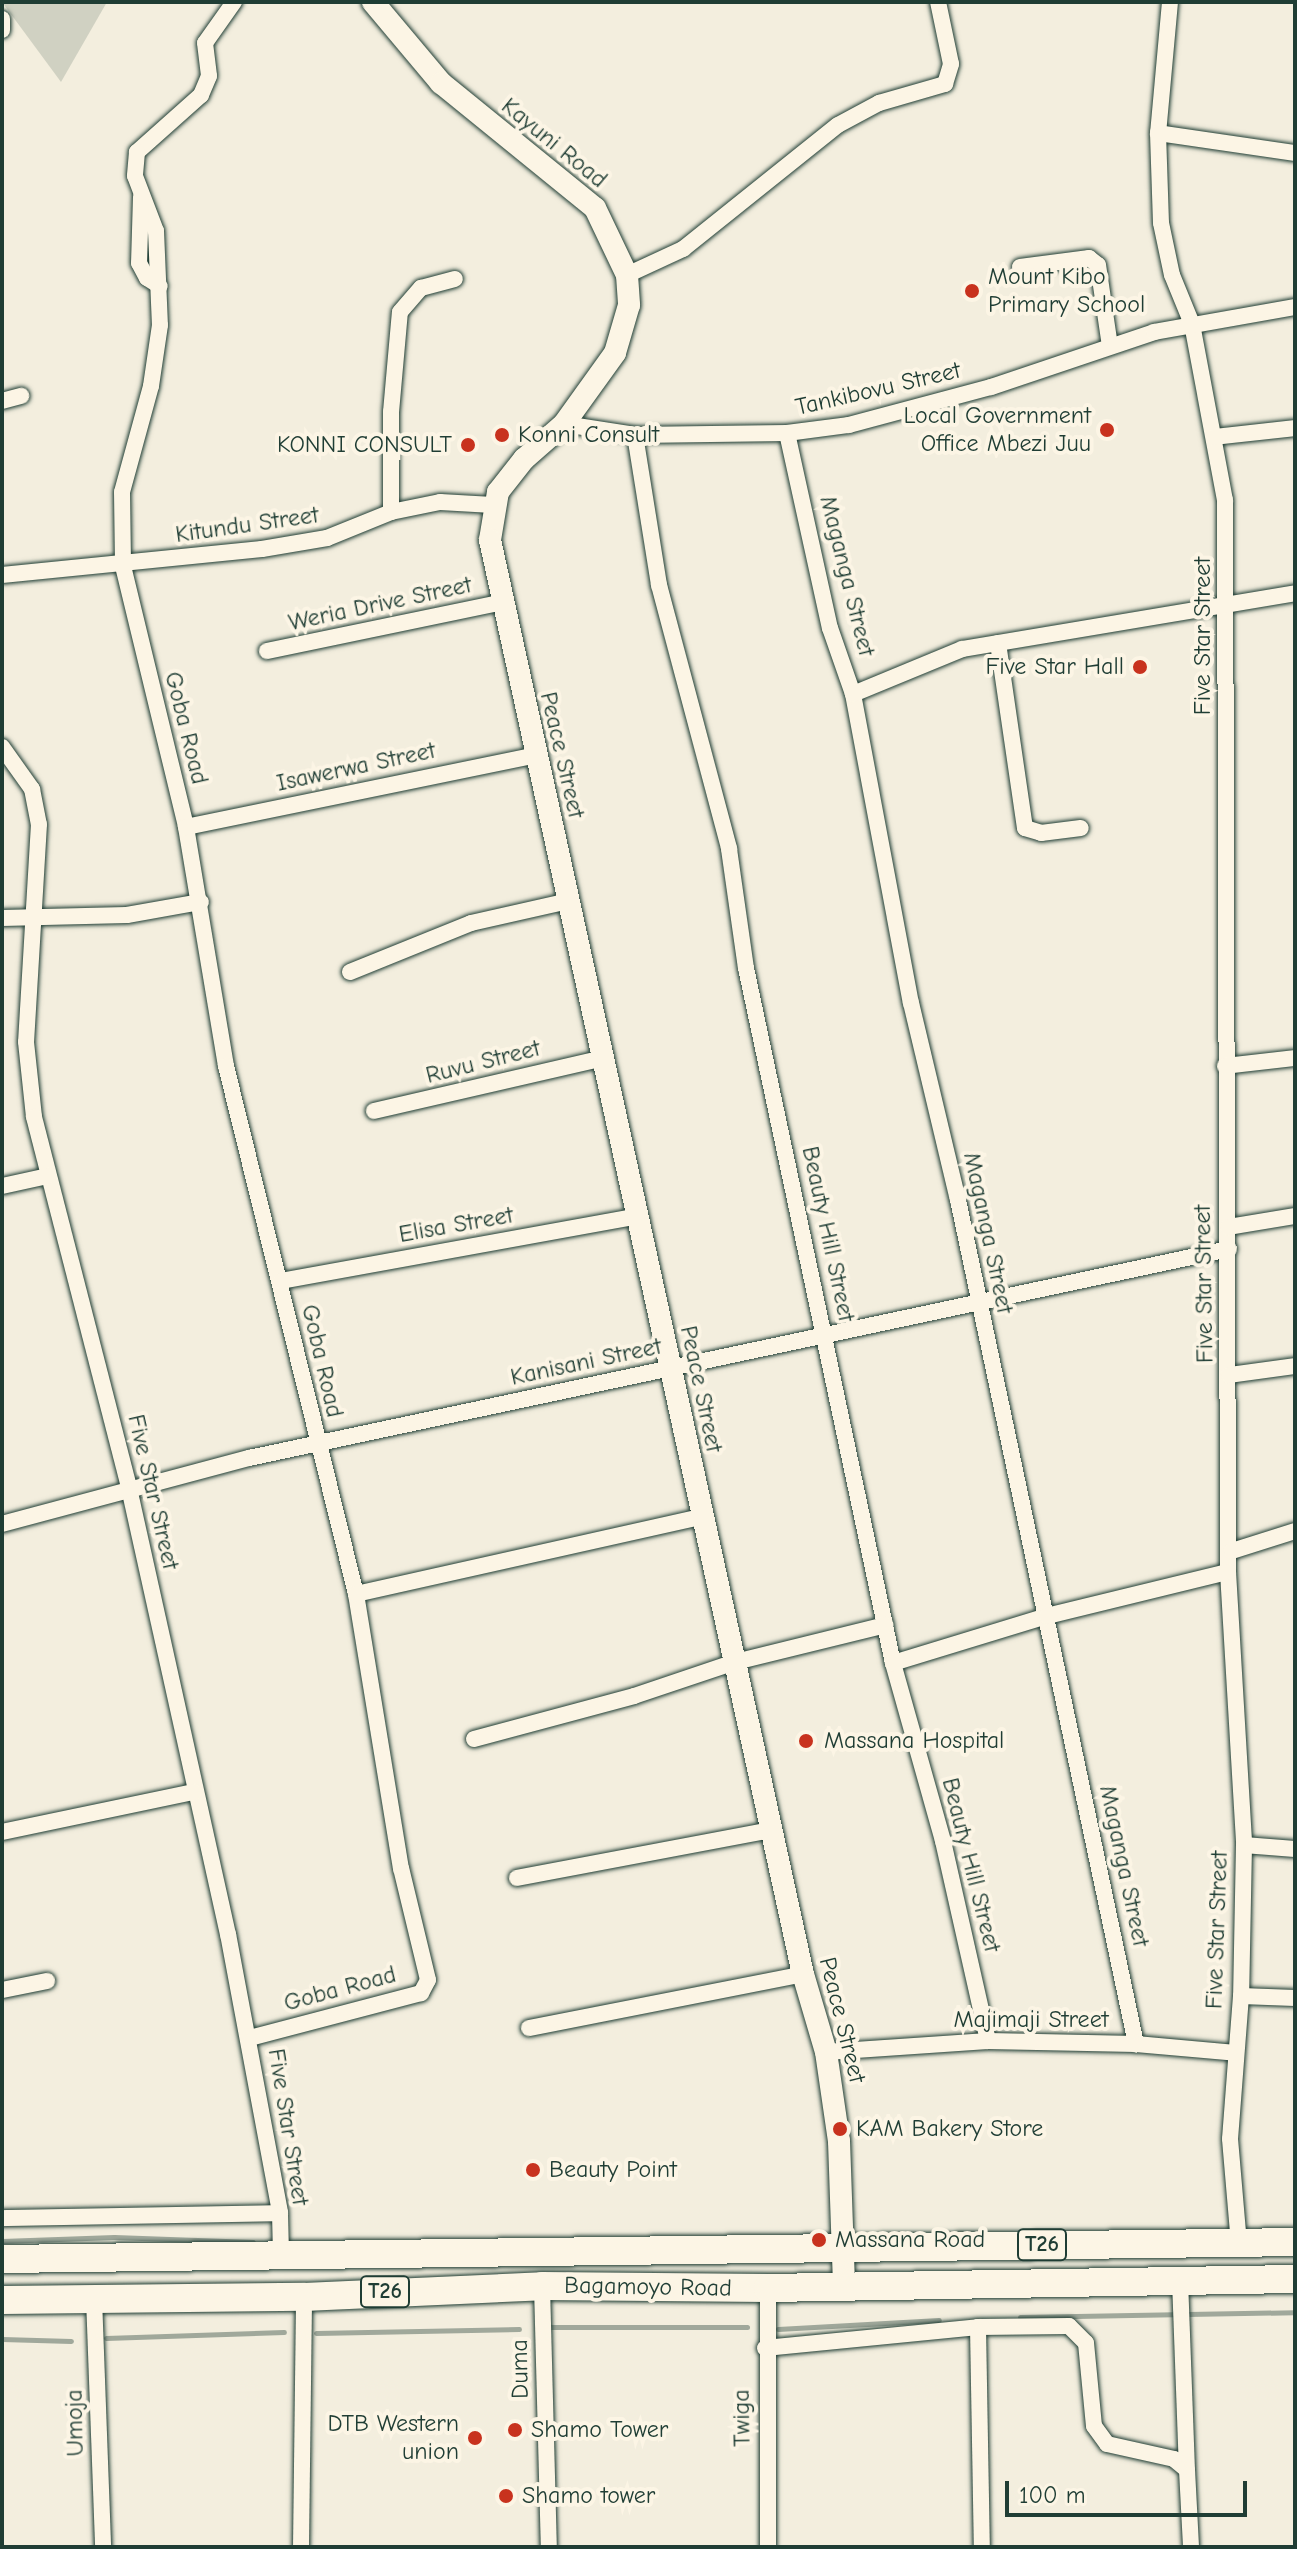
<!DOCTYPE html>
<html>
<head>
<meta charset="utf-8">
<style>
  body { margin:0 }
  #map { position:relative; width:1297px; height:2549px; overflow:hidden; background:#f3eede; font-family:"Comic Neue",sans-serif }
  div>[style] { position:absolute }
  .green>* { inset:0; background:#d0d1c2 }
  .stream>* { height:5px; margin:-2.5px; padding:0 2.5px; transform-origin:2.5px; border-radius:2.5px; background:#a0a89b }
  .roads { filter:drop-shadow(0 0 2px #1f3d34) drop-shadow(0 0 2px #1f3d34) }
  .street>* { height:16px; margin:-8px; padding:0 8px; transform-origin:8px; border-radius:8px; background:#fcf5e5 }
  .secondary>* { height:22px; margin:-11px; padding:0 11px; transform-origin:11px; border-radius:11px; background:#fcf5e5 }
  .highway>* { height:28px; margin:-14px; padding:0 14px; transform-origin:14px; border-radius:14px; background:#fcf5e5 }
  .dots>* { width:22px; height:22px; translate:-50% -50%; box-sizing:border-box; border:4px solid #fcf5e5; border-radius:50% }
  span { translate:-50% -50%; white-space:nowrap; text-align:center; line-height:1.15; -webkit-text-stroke:8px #fcf5e5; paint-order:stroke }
  .shield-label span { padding:2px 6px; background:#fcf5e5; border:2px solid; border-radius:6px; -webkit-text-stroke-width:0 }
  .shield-label { font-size:22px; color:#1f3d34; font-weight:700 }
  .street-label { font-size:24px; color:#1f3d34 }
  .poi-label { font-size:24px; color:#1f3d34 }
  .left { translate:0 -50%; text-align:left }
  .right { translate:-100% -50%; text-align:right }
  .frame { position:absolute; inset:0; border:4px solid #1f3d34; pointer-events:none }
  .scale { position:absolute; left:1005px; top:2481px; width:242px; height:36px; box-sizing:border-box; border:4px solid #1f3d34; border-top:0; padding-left:10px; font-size:24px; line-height:28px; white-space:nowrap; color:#1f3d34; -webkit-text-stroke:6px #fcf5e5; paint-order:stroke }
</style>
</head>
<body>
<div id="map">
  <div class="green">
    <div style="clip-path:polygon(2px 2px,107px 2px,61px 82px)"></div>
  </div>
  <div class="stream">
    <div style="left:2px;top:2241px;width:112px;rotate:-2deg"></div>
    <div style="left:114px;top:2237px;width:139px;rotate:2.1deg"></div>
    <div style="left:1020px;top:2317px;width:275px;rotate:-1deg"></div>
    <div style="left:544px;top:2327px;width:203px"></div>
    <div style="left:778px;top:2329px;width:161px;rotate:-3.2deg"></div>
    <div style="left:316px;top:2333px;width:203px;rotate:-1.1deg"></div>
    <div style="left:106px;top:2338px;width:178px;rotate:-1.9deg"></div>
    <div style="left:2px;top:2339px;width:69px;rotate:1.7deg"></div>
  </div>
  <div class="roads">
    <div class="street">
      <div style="left:234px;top:2px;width:50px;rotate:125.3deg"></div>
      <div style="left:205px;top:43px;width:33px;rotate:83deg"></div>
      <div style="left:209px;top:76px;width:21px;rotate:113deg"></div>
      <div style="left:201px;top:95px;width:86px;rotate:138.3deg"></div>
      <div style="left:137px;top:152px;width:24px;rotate:95deg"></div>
      <div style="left:135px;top:176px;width:59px;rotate:69.1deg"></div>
      <div style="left:156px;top:231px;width:94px;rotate:87.6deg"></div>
      <div style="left:160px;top:325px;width:62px;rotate:98.4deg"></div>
      <div style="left:151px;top:386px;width:110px;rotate:105.3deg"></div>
      <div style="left:122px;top:492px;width:74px;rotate:89.2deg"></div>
      <div style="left:123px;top:566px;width:268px;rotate:76.4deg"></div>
      <div style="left:186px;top:827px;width:242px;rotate:80.5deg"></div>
      <div style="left:226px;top:1066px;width:544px;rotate:76.17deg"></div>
      <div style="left:356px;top:1594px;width:278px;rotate:80.7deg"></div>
      <div style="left:401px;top:1868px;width:115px;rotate:76.4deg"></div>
      <div style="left:428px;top:1980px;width:15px;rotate:118deg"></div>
      <div style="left:421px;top:1993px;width:178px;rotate:165.3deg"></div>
      <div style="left:1170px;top:2px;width:132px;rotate:95.2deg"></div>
      <div style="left:1158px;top:133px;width:90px;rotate:88.1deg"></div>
      <div style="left:1161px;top:223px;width:53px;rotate:78.1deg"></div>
      <div style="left:1172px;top:275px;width:53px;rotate:67.8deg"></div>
      <div style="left:1192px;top:324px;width:179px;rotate:79.4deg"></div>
      <div style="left:1225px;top:500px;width:1072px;rotate:89.84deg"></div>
      <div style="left:1228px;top:1572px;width:273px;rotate:86.6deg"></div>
      <div style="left:1244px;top:1845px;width:151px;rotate:91.1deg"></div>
      <div style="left:1241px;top:1996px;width:143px;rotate:94.4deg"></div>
      <div style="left:1230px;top:2139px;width:106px;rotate:85.1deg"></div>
      <div style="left:2px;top:19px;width:11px;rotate:90deg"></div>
      <div style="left:1158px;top:133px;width:138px;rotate:8.3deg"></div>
      <div style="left:141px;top:197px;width:66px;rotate:91.7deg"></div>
      <div style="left:139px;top:263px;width:17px;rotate:62deg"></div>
      <div style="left:147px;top:278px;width:15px;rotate:32deg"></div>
      <div style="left:1020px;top:267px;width:70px;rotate:-7.4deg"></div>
      <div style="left:1089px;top:258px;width:11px;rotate:38deg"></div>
      <div style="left:1098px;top:265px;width:82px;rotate:81.6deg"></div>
      <div style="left:627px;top:275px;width:62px;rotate:-24.9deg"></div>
      <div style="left:683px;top:249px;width:198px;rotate:-38.7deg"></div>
      <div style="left:838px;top:125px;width:47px;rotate:-28.2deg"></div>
      <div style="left:879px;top:103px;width:69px;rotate:-16.1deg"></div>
      <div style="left:945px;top:84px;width:21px;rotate:-73deg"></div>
      <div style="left:951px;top:64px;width:63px;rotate:-101.8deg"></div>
      <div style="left:2px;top:401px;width:20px;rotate:-15deg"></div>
      <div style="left:564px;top:424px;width:72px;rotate:8.8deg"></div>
      <div style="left:635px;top:435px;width:152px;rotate:-0.8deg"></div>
      <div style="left:787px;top:433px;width:63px;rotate:-7.4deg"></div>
      <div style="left:849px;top:425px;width:147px;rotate:-15deg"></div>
      <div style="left:991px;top:387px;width:172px;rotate:-18.6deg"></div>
      <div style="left:1154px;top:332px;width:143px;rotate:-10.1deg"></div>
      <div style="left:787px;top:433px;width:200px;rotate:77.6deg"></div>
      <div style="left:830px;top:628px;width:70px;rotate:70.8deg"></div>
      <div style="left:853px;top:694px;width:314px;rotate:79.4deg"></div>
      <div style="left:911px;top:1003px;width:203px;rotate:76.6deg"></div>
      <div style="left:958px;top:1200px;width:863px;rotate:78.09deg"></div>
      <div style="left:635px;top:435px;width:152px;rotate:80.9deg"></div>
      <div style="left:659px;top:585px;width:273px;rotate:75.1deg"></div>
      <div style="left:729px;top:849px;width:120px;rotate:81.9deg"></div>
      <div style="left:746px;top:968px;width:710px;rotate:78.06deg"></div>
      <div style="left:893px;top:1663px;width:185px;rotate:74.3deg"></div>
      <div style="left:943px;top:1841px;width:205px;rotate:77.3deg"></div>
      <div style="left:1214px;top:437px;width:81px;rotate:-6.3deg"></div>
      <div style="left:391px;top:512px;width:100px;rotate:-90deg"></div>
      <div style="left:391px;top:412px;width:100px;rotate:-84.9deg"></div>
      <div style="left:400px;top:312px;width:32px;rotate:-49deg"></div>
      <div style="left:421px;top:288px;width:35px;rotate:-15deg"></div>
      <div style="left:2px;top:575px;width:261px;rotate:-5.7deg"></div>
      <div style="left:262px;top:549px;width:66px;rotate:-9.6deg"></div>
      <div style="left:327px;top:538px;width:69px;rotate:-22.1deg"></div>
      <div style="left:391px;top:512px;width:50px;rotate:-11.5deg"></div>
      <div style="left:440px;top:502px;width:53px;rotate:3.2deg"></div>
      <div style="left:998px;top:643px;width:187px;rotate:81.7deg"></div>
      <div style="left:1025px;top:828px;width:17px;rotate:17deg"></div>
      <div style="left:1041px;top:833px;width:40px;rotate:-7.1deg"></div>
      <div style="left:267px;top:651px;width:241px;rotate:-11.7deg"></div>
      <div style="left:853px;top:694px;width:118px;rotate:-22.4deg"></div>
      <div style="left:962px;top:649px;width:338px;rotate:-9.5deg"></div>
      <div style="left:2px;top:747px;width:52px;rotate:54.5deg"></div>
      <div style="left:32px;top:789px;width:36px;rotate:79deg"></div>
      <div style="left:39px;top:824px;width:218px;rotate:93.4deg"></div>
      <div style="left:26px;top:1042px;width:75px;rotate:83.9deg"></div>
      <div style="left:34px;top:1117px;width:383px;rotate:75.6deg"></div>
      <div style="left:129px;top:1488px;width:457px;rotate:77.5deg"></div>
      <div style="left:228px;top:1934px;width:284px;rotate:79.4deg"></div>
      <div style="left:280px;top:2213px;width:42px;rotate:88.6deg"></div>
      <div style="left:186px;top:827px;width:357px;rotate:-11.6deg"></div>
      <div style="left:2px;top:918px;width:125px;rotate:-1.4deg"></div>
      <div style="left:127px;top:915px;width:75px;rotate:-10deg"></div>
      <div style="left:350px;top:972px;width:131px;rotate:-22deg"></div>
      <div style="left:471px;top:923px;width:100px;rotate:-12.7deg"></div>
      <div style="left:1225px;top:1066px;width:70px;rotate:-6.5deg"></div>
      <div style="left:374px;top:1111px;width:235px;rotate:-13deg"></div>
      <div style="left:2px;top:1186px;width:47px;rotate:-12.3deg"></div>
      <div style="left:1228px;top:1227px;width:68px;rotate:-9.3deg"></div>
      <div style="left:281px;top:1281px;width:365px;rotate:-10.3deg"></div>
      <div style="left:1229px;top:1375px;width:67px;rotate:-7.8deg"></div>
      <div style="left:2px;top:1524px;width:256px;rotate:-15deg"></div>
      <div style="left:249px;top:1458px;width:1002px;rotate:-12.04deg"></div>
      <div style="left:1232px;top:1551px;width:66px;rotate:-17.6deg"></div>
      <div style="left:356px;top:1594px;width:353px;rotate:-12.6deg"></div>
      <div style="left:893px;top:1663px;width:161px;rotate:-17deg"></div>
      <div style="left:1047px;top:1616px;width:186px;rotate:-13.7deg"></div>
      <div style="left:474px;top:1739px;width:166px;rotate:-15deg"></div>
      <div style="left:634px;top:1696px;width:107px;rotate:-18.6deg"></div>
      <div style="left:735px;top:1662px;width:155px;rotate:-13.8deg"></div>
      <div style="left:2px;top:1832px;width:196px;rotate:-11.8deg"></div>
      <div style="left:1244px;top:1845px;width:51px;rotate:4.5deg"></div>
      <div style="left:517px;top:1878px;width:258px;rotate:-10.7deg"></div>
      <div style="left:2px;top:1990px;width:46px;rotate:-11.3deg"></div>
      <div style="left:1241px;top:1996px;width:54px;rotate:2.1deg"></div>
      <div style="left:529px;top:2028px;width:279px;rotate:-11.1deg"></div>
      <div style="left:826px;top:2052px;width:162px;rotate:-3.9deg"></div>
      <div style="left:988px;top:2041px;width:148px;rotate:1.2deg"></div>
      <div style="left:1136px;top:2044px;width:100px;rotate:5.1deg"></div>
      <div style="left:2px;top:2218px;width:278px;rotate:-1deg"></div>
      <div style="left:1180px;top:2280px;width:190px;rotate:87.9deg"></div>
      <div style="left:542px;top:2286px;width:261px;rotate:88.5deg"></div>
      <div style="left:94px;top:2298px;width:249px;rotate:87.9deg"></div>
      <div style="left:978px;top:2327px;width:220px;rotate:89deg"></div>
      <div style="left:765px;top:2348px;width:214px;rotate:-5.6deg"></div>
      <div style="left:978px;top:2327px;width:91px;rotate:-0.6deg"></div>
      <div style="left:1069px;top:2326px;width:24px;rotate:45deg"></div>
      <div style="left:1086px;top:2343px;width:83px;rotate:84.5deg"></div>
      <div style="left:1094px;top:2426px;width:22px;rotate:54deg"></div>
      <div style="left:1107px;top:2444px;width:69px;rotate:12.6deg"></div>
      <div style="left:1174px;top:2459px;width:17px;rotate:40deg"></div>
      <div style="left:1187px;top:2470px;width:77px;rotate:87deg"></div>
      <div style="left:301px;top:2547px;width:250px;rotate:-89.3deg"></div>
      <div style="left:768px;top:2547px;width:259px;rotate:-90deg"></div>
    </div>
    <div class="secondary">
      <div style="left:373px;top:2px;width:106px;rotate:50deg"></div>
      <div style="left:441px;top:83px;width:198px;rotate:39.1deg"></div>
      <div style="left:595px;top:208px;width:74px;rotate:64.5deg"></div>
      <div style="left:627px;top:275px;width:30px;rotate:86deg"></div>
      <div style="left:629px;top:305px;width:50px;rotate:106.3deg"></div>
      <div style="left:615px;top:353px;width:87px;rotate:125.7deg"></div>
      <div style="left:564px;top:424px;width:53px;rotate:138.8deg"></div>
      <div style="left:524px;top:459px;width:42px;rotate:128.2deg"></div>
      <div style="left:498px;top:492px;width:49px;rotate:99.5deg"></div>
      <div style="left:490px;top:540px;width:1468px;rotate:77.69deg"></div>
      <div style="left:803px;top:1974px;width:81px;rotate:73.6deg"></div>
      <div style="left:826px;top:2052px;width:90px;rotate:81.7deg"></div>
      <div style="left:839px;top:2141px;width:144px;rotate:88deg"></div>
    </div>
    <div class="highway">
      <div style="left:2px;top:2259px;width:1293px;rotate:-0.75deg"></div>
      <div style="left:2px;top:2300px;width:302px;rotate:-0.6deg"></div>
      <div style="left:304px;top:2297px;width:238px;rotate:-2.6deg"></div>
      <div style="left:542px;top:2286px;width:226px;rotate:0.5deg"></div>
      <div style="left:768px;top:2288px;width:527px;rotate:-0.98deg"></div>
    </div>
  </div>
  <div class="dots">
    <div style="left:972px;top:291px;background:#c8321e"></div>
    <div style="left:1107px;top:430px;background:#c8321e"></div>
    <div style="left:502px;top:435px;background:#c8321e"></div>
    <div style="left:468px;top:445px;background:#c8321e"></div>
    <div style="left:1140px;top:667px;background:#c8321e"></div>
    <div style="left:806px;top:1741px;background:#c8321e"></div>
    <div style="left:840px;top:2129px;background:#c8321e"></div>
    <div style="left:533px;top:2170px;background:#c8321e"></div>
    <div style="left:819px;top:2240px;background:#c8321e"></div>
    <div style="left:515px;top:2430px;background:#c8321e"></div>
    <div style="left:475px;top:2438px;background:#c8321e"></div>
    <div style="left:506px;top:2496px;background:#c8321e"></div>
  </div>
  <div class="shield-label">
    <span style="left:1042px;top:2245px">T26</span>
    <span style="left:385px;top:2292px">T26</span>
  </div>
  <div class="street-label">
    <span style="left:554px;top:143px;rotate:39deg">Kayuni Road</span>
    <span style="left:878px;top:389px;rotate:-13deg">Tankibovu Street</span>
    <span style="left:247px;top:525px;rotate:-8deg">Kitundu Street</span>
    <span style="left:847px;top:576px;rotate:76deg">Maganga Street</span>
    <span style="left:380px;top:604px;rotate:-12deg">Weria Drive Street</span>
    <span style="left:1203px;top:636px;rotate:-90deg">Five Star Street</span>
    <span style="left:186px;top:728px;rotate:76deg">Goba Road</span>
    <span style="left:562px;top:755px;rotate:77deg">Peace Street</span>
    <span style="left:356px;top:767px;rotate:-12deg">Isawerwa Street</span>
    <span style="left:483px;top:1062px;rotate:-14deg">Ruvu Street</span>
    <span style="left:456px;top:1225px;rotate:-10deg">Elisa Street</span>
    <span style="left:988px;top:1233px;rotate:78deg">Maganga Street</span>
    <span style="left:828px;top:1234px;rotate:78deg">Beauty Hill Street</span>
    <span style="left:1204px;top:1284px;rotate:-91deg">Five Star Street</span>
    <span style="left:322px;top:1361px;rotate:77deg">Goba Road</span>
    <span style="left:586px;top:1362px;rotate:-12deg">Kanisani Street</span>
    <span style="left:701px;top:1389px;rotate:78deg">Peace Street</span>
    <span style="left:153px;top:1492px;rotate:77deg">Five Star Street</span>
    <span style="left:971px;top:1865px;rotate:76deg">Beauty Hill Street</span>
    <span style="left:1124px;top:1866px;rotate:78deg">Maganga Street</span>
    <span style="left:1217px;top:1930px;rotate:-88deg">Five Star Street</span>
    <span style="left:340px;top:1989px;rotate:-15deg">Goba Road</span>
    <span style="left:842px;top:2020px;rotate:76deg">Peace Street</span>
    <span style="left:1031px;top:2020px">Majimaji Street</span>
    <span style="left:288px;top:2127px;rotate:81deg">Five Star Street</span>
    <span style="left:648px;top:2287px;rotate:1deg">Bagamoyo Road</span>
    <span style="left:520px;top:2369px;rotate:-91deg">Duma</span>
    <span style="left:742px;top:2418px;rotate:-91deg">Twiga</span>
    <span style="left:75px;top:2423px;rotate:-91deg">Umoja</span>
  </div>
  <div class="poi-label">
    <span class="left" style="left:988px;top:291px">Mount Kibo<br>Primary School</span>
    <span class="right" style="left:1091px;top:430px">Local Government<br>Office Mbezi Juu</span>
    <span class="left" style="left:518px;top:435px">Konni Consult</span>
    <span class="right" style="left:452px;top:445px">KONNI CONSULT</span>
    <span class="right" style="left:1124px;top:667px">Five Star Hall</span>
    <span class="left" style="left:824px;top:1741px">Massana Hospital</span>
    <span class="left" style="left:856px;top:2129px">KAM Bakery Store</span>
    <span class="left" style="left:549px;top:2170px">Beauty Point</span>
    <span class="left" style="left:835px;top:2240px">Massana Road</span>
    <span class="right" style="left:459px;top:2438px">DTB Western<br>union</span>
    <span class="left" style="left:531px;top:2430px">Shamo Tower</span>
    <span class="left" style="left:522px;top:2496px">Shamo tower</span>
  </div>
  <div class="frame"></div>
  <div class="scale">100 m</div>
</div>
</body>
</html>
